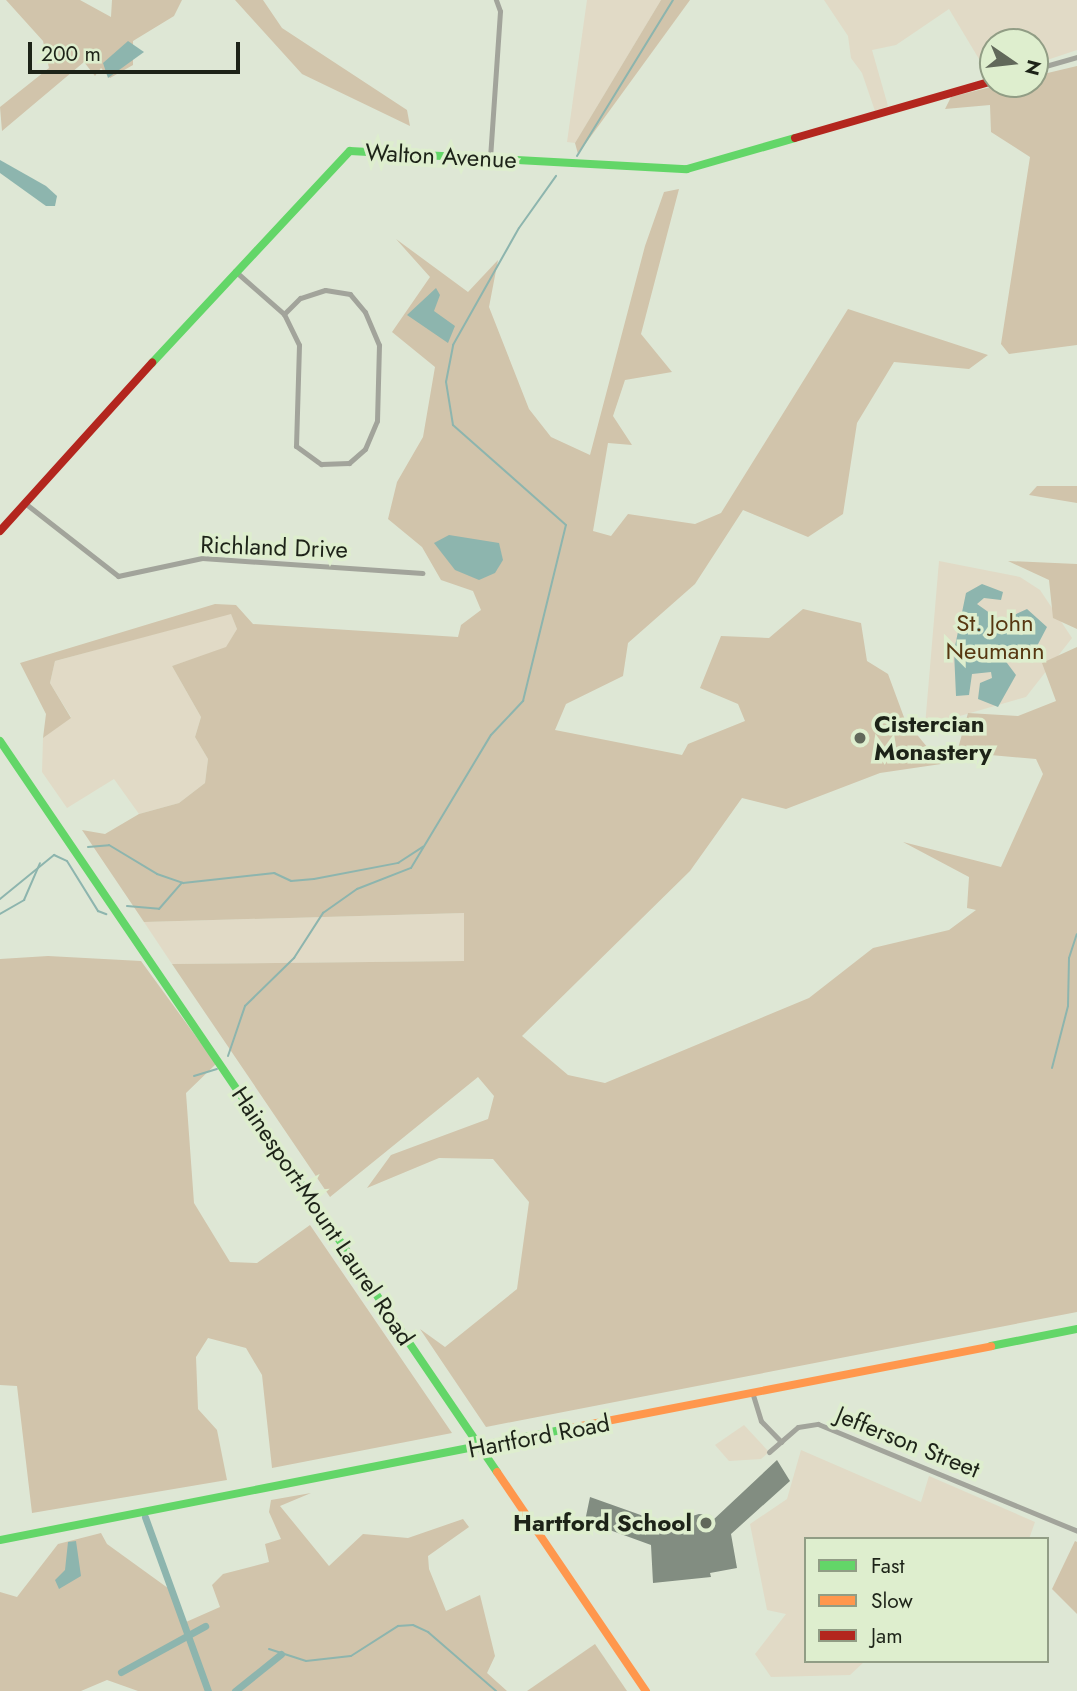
<!DOCTYPE html>
<html>
<head>
<meta charset="utf-8">
<style>
  body { margin:0 }
  #map { position:relative; width:1077px; height:1691px; overflow:hidden; background:#dee7d5; font-family:Jost,sans-serif }
  div>[style] { position:absolute }
  .green>* { inset:0; background:#e1dac6 }
  .forest>* { inset:0; background:#d1c4ab }
  .water>* { inset:0; background:#8db5ae }
  .stream>* { height:2px; margin:-1px; padding:0 1px; transform-origin:1px; border-radius:1px; background:#8db5ae }
  .canal>* { height:7px; margin:-3.5px; padding:0 3.5px; transform-origin:3.5px; border-radius:3.5px; background:#8db5ae }
  .building>* { inset:0; background:#828d81 }
  .street>* { height:5px; margin:-2.5px; padding:0 2.5px; transform-origin:2.5px; border-radius:2.5px; background:#a2a49b }
  .fast>* { height:8px; margin:-4px; padding:0 4px; transform-origin:4px; border-radius:4px; background:#63d668 }
  .slow>* { height:8px; margin:-4px; padding:0 4px; transform-origin:4px; border-radius:4px; background:#ff974d }
  .jam>* { height:8px; margin:-4px; padding:0 4px; transform-origin:4px; border-radius:4px; background:#b3261e }
  .dots>* { width:19px; height:19px; translate:-50% -50%; box-sizing:border-box; border:4px solid #deeece; border-radius:50% }
  span { translate:-50% -50%; white-space:nowrap; text-align:center; line-height:1.15; -webkit-text-stroke:7px #deeece; paint-order:stroke }
  .street-label { font-size:24px; color:#1d2318 }
  .park-label { font-size:24px; color:#573711 }
  .poi-label { font-size:24px; color:#1d2318; font-weight:700 }
  .left { translate:0 -50%; text-align:left }
  .right { translate:-100% -50%; text-align:right }
  .legend { position:absolute; left:804px; top:1537px; width:245px; height:126px; box-sizing:border-box; background:#deeece; border:2px solid #919d85; margin:0; padding:9px 12px; list-style:none; font-size:21px; color:#1d2318 }
  .legend li { display:flex; align-items:center; gap:14px; height:35px }
  .legend b { width:35px; border:2px solid #919d85 }
  .north { position:absolute; left:979px; top:28px; width:70px; height:70px; box-sizing:border-box; background:#deeece; border:2px solid #919d85; border-radius:50%; rotate:104deg; font-size:19px; font-weight:700; line-height:28px; text-align:center; color:#1d2318 }
  .north::after { content:''; display:block; margin:auto; width:24px; height:32px; background:#61685a; clip-path:polygon(50% 0,100% 100%,50% 72%,0 100%) }
  .scale { position:absolute; left:28px; top:42px; width:212px; height:32px; box-sizing:border-box; border:4px solid #1d2318; border-top:0; padding-left:9px; font-size:21px; line-height:24px; white-space:nowrap; color:#1d2318; -webkit-text-stroke:5px #deeece; paint-order:stroke }
</style>
</head>
<body>
<div id="map">
  <div class="green">
    <div style="clip-path:polygon(587px 0,661px 0,575px 143px,567px 142px)"></div>
    <div style="clip-path:polygon(824px 0,1077px 0,1077px 50px,1035px 64px,1035px 42px,993px 42px,991px 79px,949px 9px,896px 45px,872px 50px,888px 106px,875px 111px,862px 73px,851px 58px,848px 36px)"></div>
    <div style="clip-path:polygon(939px 561px,1020px 577px,1040px 590px,1072px 638px,1026px 697px,925px 726px)"></div>
    <div style="clip-path:polygon(231px 613px,237px 629px,226px 648px,172px 666px,201px 717px,195px 737px,208px 759px,205px 783px,179px 803px,139px 814px,114px 779px,67px 808px,42px 772px,43px 738px,71px 717px,50px 683px,55px 661px)"></div>
    <div style="clip-path:polygon(464px 913px,465px 961px,172px 964px,144px 922px)"></div>
    <div style="clip-path:polygon(744px 1425px,769px 1452px,761px 1459px,729px 1461px,715px 1445px)"></div>
    <div style="clip-path:polygon(801px 1450px,921px 1502px,929px 1476px,1035px 1522px,1029px 1539px,806px 1539px,806px 1661px,865px 1661px,850px 1675px,771px 1677px,755px 1654px,786px 1614px,767px 1610px,750px 1524px,787px 1499px)"></div>
  </div>
  <div class="forest">
    <div style="clip-path:polygon(6px 0,80px 0,111px 17px,112px 0,182px 0,174px 16px,133px 41px,133px 65px,110px 78px,101px 68px,95px 76px,84px 62px,2px 131px,0 107px,49px 68px,43px 41px)"></div>
    <div style="clip-path:polygon(235px 0,263px 0,282px 28px,407px 110px,410px 126px,302px 74px)"></div>
    <div style="clip-path:polygon(661px 0,690px 0,578px 154px,575px 143px)"></div>
    <div style="clip-path:polygon(1077px 66px,1077px 345px,1009px 354px,1001px 344px,1030px 157px,991px 132px,990px 105px,945px 109px,951px 97px,1003px 84px,1035px 84px,1035px 76px)"></div>
    <div style="clip-path:polygon(679px 189px,641px 334px,672px 372px,625px 380px,613px 416px,632px 445px,608px 443px,593px 531px,611px 536px,628px 514px,695px 524px,721px 513px,848px 309px,988px 355px,969px 369px,894px 362px,857px 423px,843px 514px,808px 537px,743px 510px,695px 584px,628px 643px,623px 676px,566px 704px,555px 730px,682px 755px,688px 744px,745px 721px,738px 704px,700px 688px,721px 636px,769px 638px,803px 609px,861px 623px,867px 661px,888px 674px,905px 720px,941px 764px,880px 773px,786px 809px,742px 798px,690px 871px,522px 1036px,568px 1075px,605px 1083px,809px 998px,873px 948px,949px 930px,976px 910px,967px 908px,969px 877px,903px 842px,1001px 867px,1043px 774px,1036px 759px,957px 752px,968px 713px,1018px 716px,1056px 701px,1042px 663px,1077px 647px,1077px 1312px,486px 1427px,420px 1329px,445px 1347px,517px 1289px,529px 1202px,493px 1159px,439px 1158px,367px 1188px,391px 1155px,488px 1119px,494px 1096px,478px 1077px,330px 1197px,172px 964px,464px 961px,464px 913px,144px 922px,82px 830px,105px 834px,139px 814px,179px 803px,205px 783px,208px 759px,195px 737px,201px 717px,172px 666px,226px 647px,237px 629px,231px 614px,55px 661px,50px 683px,71px 718px,43px 738px,46px 714px,20px 663px,215px 604px,236px 605px,253px 624px,458px 637px,461px 625px,481px 610px,473px 591px,441px 580px,422px 547px,388px 519px,397px 482px,423px 437px,435px 367px,392px 332px,430px 277px,396px 239px,468px 292px,498px 260px,489px 307px,529px 409px,551px 437px,590px 455px,645px 246px,664px 192px)"></div>
    <div style="clip-path:polygon(1037px 486px,1077px 486px,1077px 503px,1029px 495px)"></div>
    <div style="clip-path:polygon(1008px 561px,1077px 564px,1077px 629px,1053px 618px,1049px 580px)"></div>
    <div style="clip-path:polygon(48px 956px,141px 961px,216px 1064px,186px 1093px,194px 1203px,230px 1262px,257px 1263px,310px 1225px,452px 1433px,272px 1468px,262px 1375px,246px 1348px,208px 1338px,196px 1357px,198px 1409px,217px 1430px,227px 1480px,32px 1513px,17px 1386px,0 1385px,0 959px)"></div>
    <div style="clip-path:polygon(311px 1493px,280px 1506px,329px 1566px,363px 1534px,408px 1538px,463px 1519px,469px 1527px,428px 1556px,429px 1569px,446px 1611px,480px 1595px,495px 1656px,487px 1673px,507px 1691px,138px 1691px,107px 1680px,81px 1691px,0 1691px,0 1592px,17px 1597px,58px 1544px,101px 1533px,107px 1544px,172px 1591px,186px 1622px,220px 1607px,212px 1585px,223px 1574px,269px 1562px,265px 1544px,281px 1539px,269px 1512px,271px 1500px)"></div>
    <div style="clip-path:polygon(1075px 1541px,1077px 1542px,1077px 1614px,1052px 1589px)"></div>
    <div style="clip-path:polygon(595px 1644px,627px 1691px,527px 1691px)"></div>
  </div>
  <div class="water">
    <div style="clip-path:polygon(128px 41px,144px 52px,108px 78px,103px 63px)"></div>
    <div style="clip-path:polygon(0 160px,46px 186px,57px 196px,55px 206px,46px 206px,0 173px)"></div>
    <div style="clip-path:polygon(436px 288px,440px 295px,434px 311px,455px 326px,448px 343px,407px 315px)"></div>
    <div style="clip-path:polygon(449px 535px,499px 543px,503px 560px,495px 573px,479px 580px,455px 570px,434px 543px)"></div>
    <div style="clip-path:polygon(982px 584px,1003px 592px,1001px 600px,984px 598px,977px 604px,1001px 621px,1027px 609px,1047px 627px,1036px 648px,1020px 655px,998px 651px,1016px 675px,998px 707px,978px 699px,980px 683px,992px 678px,991px 672px,972px 674px,969px 695px,956px 696px,954px 651px,966px 593px)"></div>
    <div style="clip-path:polygon(76px 1541px,81px 1576px,59px 1589px,55px 1580px,65px 1570px,68px 1542px)"></div>
  </div>
  <div class="stream">
    <div style="left:577px;top:156px;width:183px;rotate:-58.4deg"></div>
    <div style="left:88px;top:847px;width:21px;rotate:-5deg"></div>
    <div style="left:109px;top:845px;width:56px;rotate:31.1deg"></div>
    <div style="left:157px;top:874px;width:28px;rotate:19deg"></div>
    <div style="left:183px;top:883px;width:92px;rotate:-6.3deg"></div>
    <div style="left:274px;top:873px;width:19px;rotate:25deg"></div>
    <div style="left:291px;top:881px;width:23px;rotate:-5deg"></div>
    <div style="left:314px;top:879px;width:86px;rotate:-10.8deg"></div>
    <div style="left:398px;top:863px;width:30px;rotate:-33deg"></div>
    <div style="left:0;top:899px;width:70px;rotate:-39.2deg"></div>
    <div style="left:54px;top:855px;width:14px;rotate:25deg"></div>
    <div style="left:67px;top:861px;width:59px;rotate:58.2deg"></div>
    <div style="left:98px;top:911px;width:9px;rotate:21deg"></div>
    <div style="left:127px;top:906px;width:32px;rotate:5deg"></div>
    <div style="left:159px;top:909px;width:35px;rotate:-49deg"></div>
    <div style="left:0;top:914px;width:28px;rotate:-30deg"></div>
    <div style="left:24px;top:900px;width:40px;rotate:-66.6deg"></div>
    <div style="left:228px;top:1056px;width:53px;rotate:-71.2deg"></div>
    <div style="left:245px;top:1006px;width:69px;rotate:-44.4deg"></div>
    <div style="left:294px;top:958px;width:54px;rotate:-57.2deg"></div>
    <div style="left:323px;top:913px;width:42px;rotate:-35.2deg"></div>
    <div style="left:357px;top:889px;width:58px;rotate:-21.3deg"></div>
    <div style="left:411px;top:868px;width:155px;rotate:-59deg"></div>
    <div style="left:491px;top:735px;width:47px;rotate:-46.7deg"></div>
    <div style="left:523px;top:701px;width:181px;rotate:-76.3deg"></div>
    <div style="left:566px;top:525px;width:151px;rotate:-138.5deg"></div>
    <div style="left:453px;top:425px;width:44px;rotate:-99.2deg"></div>
    <div style="left:446px;top:382px;width:38px;rotate:-79deg"></div>
    <div style="left:453px;top:345px;width:134px;rotate:-60.6deg"></div>
    <div style="left:519px;top:228px;width:64px;rotate:-54.6deg"></div>
    <div style="left:1052px;top:1068px;width:64px;rotate:-75.5deg"></div>
    <div style="left:1068px;top:1006px;width:48px;rotate:-88.8deg"></div>
    <div style="left:1069px;top:958px;width:25px;rotate:-72deg"></div>
    <div style="left:194px;top:1076px;width:24px;rotate:-17deg"></div>
    <div style="left:269px;top:1649px;width:39px;rotate:18deg"></div>
    <div style="left:306px;top:1661px;width:45px;rotate:-6.3deg"></div>
    <div style="left:351px;top:1656px;width:56px;rotate:-32.6deg"></div>
    <div style="left:398px;top:1626px;width:15px;rotate:-4deg"></div>
    <div style="left:413px;top:1625px;width:17px;rotate:25deg"></div>
    <div style="left:428px;top:1632px;width:90px;rotate:40.9deg"></div>
  </div>
  <div class="canal">
    <div style="left:145px;top:1517px;width:185px;rotate:70.1deg"></div>
    <div style="left:121px;top:1672px;width:96px;rotate:-28.7deg"></div>
    <div style="left:235px;top:1691px;width:59px;rotate:-38.8deg"></div>
  </div>
  <div class="building">
    <div style="clip-path:polygon(777px 1460px,790px 1481px,731px 1534px,737px 1568px,710px 1573px,711px 1577px,653px 1583px,651px 1545px,585px 1521px,590px 1497px,666px 1524px,699px 1514px,711px 1515px,712px 1521px)"></div>
  </div>
  <div class="street">
    <div style="left:1035px;top:69px;width:44px;rotate:-15.9deg"></div>
    <div style="left:490px;top:158px;width:147px;rotate:-86.1deg"></div>
    <div style="left:500px;top:11px;width:12px;rotate:-110deg"></div>
    <div style="left:235px;top:271px;width:65px;rotate:41.3deg"></div>
    <div style="left:284px;top:314px;width:34px;rotate:64deg"></div>
    <div style="left:299px;top:345px;width:101px;rotate:91.7deg"></div>
    <div style="left:296px;top:446px;width:31px;rotate:36deg"></div>
    <div style="left:321px;top:464px;width:28px;rotate:-2deg"></div>
    <div style="left:349px;top:463px;width:21px;rotate:-41deg"></div>
    <div style="left:365px;top:449px;width:30px;rotate:-67deg"></div>
    <div style="left:377px;top:421px;width:76px;rotate:-88.5deg"></div>
    <div style="left:379px;top:345px;width:36px;rotate:-113deg"></div>
    <div style="left:365px;top:312px;width:23px;rotate:-130deg"></div>
    <div style="left:350px;top:294px;width:25px;rotate:-171deg"></div>
    <div style="left:325px;top:290px;width:26px;rotate:162deg"></div>
    <div style="left:300px;top:298px;width:23px;rotate:135deg"></div>
    <div style="left:26px;top:504px;width:117px;rotate:38deg"></div>
    <div style="left:118px;top:576px;width:86px;rotate:-12.1deg"></div>
    <div style="left:202px;top:558px;width:221px;rotate:3.9deg"></div>
    <div style="left:753px;top:1395px;width:27px;rotate:73deg"></div>
    <div style="left:761px;top:1421px;width:29px;rotate:46deg"></div>
    <div style="left:769px;top:1452px;width:38px;rotate:-41deg"></div>
    <div style="left:798px;top:1427px;width:20px;rotate:-9deg"></div>
    <div style="left:818px;top:1424px;width:280px;rotate:22.4deg"></div>
  </div>
  <div class="fast">
    <div style="left:152px;top:363px;width:290px;rotate:-47deg"></div>
    <div style="left:350px;top:151px;width:337px;rotate:3.1deg"></div>
    <div style="left:687px;top:169px;width:112px;rotate:-16deg"></div>
    <div style="left:0;top:741px;width:884px;rotate:55.79deg"></div>
    <div style="left:991px;top:1346px;width:88px;rotate:-11.2deg"></div>
    <div style="left:0;top:1540px;width:582px;rotate:-11.1deg"></div>
  </div>
  <div class="slow">
    <div style="left:571px;top:1428px;width:428px;rotate:-11deg"></div>
    <div style="left:497px;top:1472px;width:265px;rotate:55.8deg"></div>
  </div>
  <div class="jam">
    <div style="left:795px;top:138px;width:206px;rotate:-16.1deg"></div>
    <div style="left:0;top:531px;width:227px;rotate:-47.9deg"></div>
  </div>
  <div class="dots">
    <div style="left:860px;top:738px;background:#61685a"></div>
    <div style="left:706px;top:1523px;background:#61685a"></div>
  </div>
  <div class="street-label">
    <span style="left:441px;top:156px;rotate:3deg">Walton Avenue</span>
    <span style="left:274px;top:547px;rotate:2deg">Richland Drive</span>
    <span style="left:323px;top:1216px;rotate:56deg">Hainesport-Mount Laurel Road</span>
    <span style="left:539px;top:1436px;rotate:-11deg">Hartford Road</span>
    <span style="left:908px;top:1442px;rotate:22deg">Jefferson Street</span>
  </div>
  <div class="park-label">
    <span style="left:995px;top:637px">St. John<br>Neumann</span>
  </div>
  <div class="poi-label">
    <span class="left" style="left:874px;top:738px">Cistercian<br>Monastery</span>
    <span class="right" style="left:692px;top:1523px">Hartford School</span>
  </div>
  <ul class="legend">
  <li><b style="height:9px;background:#63d668"></b>Fast</li>
  <li><b style="height:9px;background:#ff974d"></b>Slow</li>
  <li><b style="height:9px;background:#b3261e"></b>Jam</li>
  </ul>
  <div class="north">N</div>
  <div class="scale">200 m</div>
</div>
</body>
</html>
